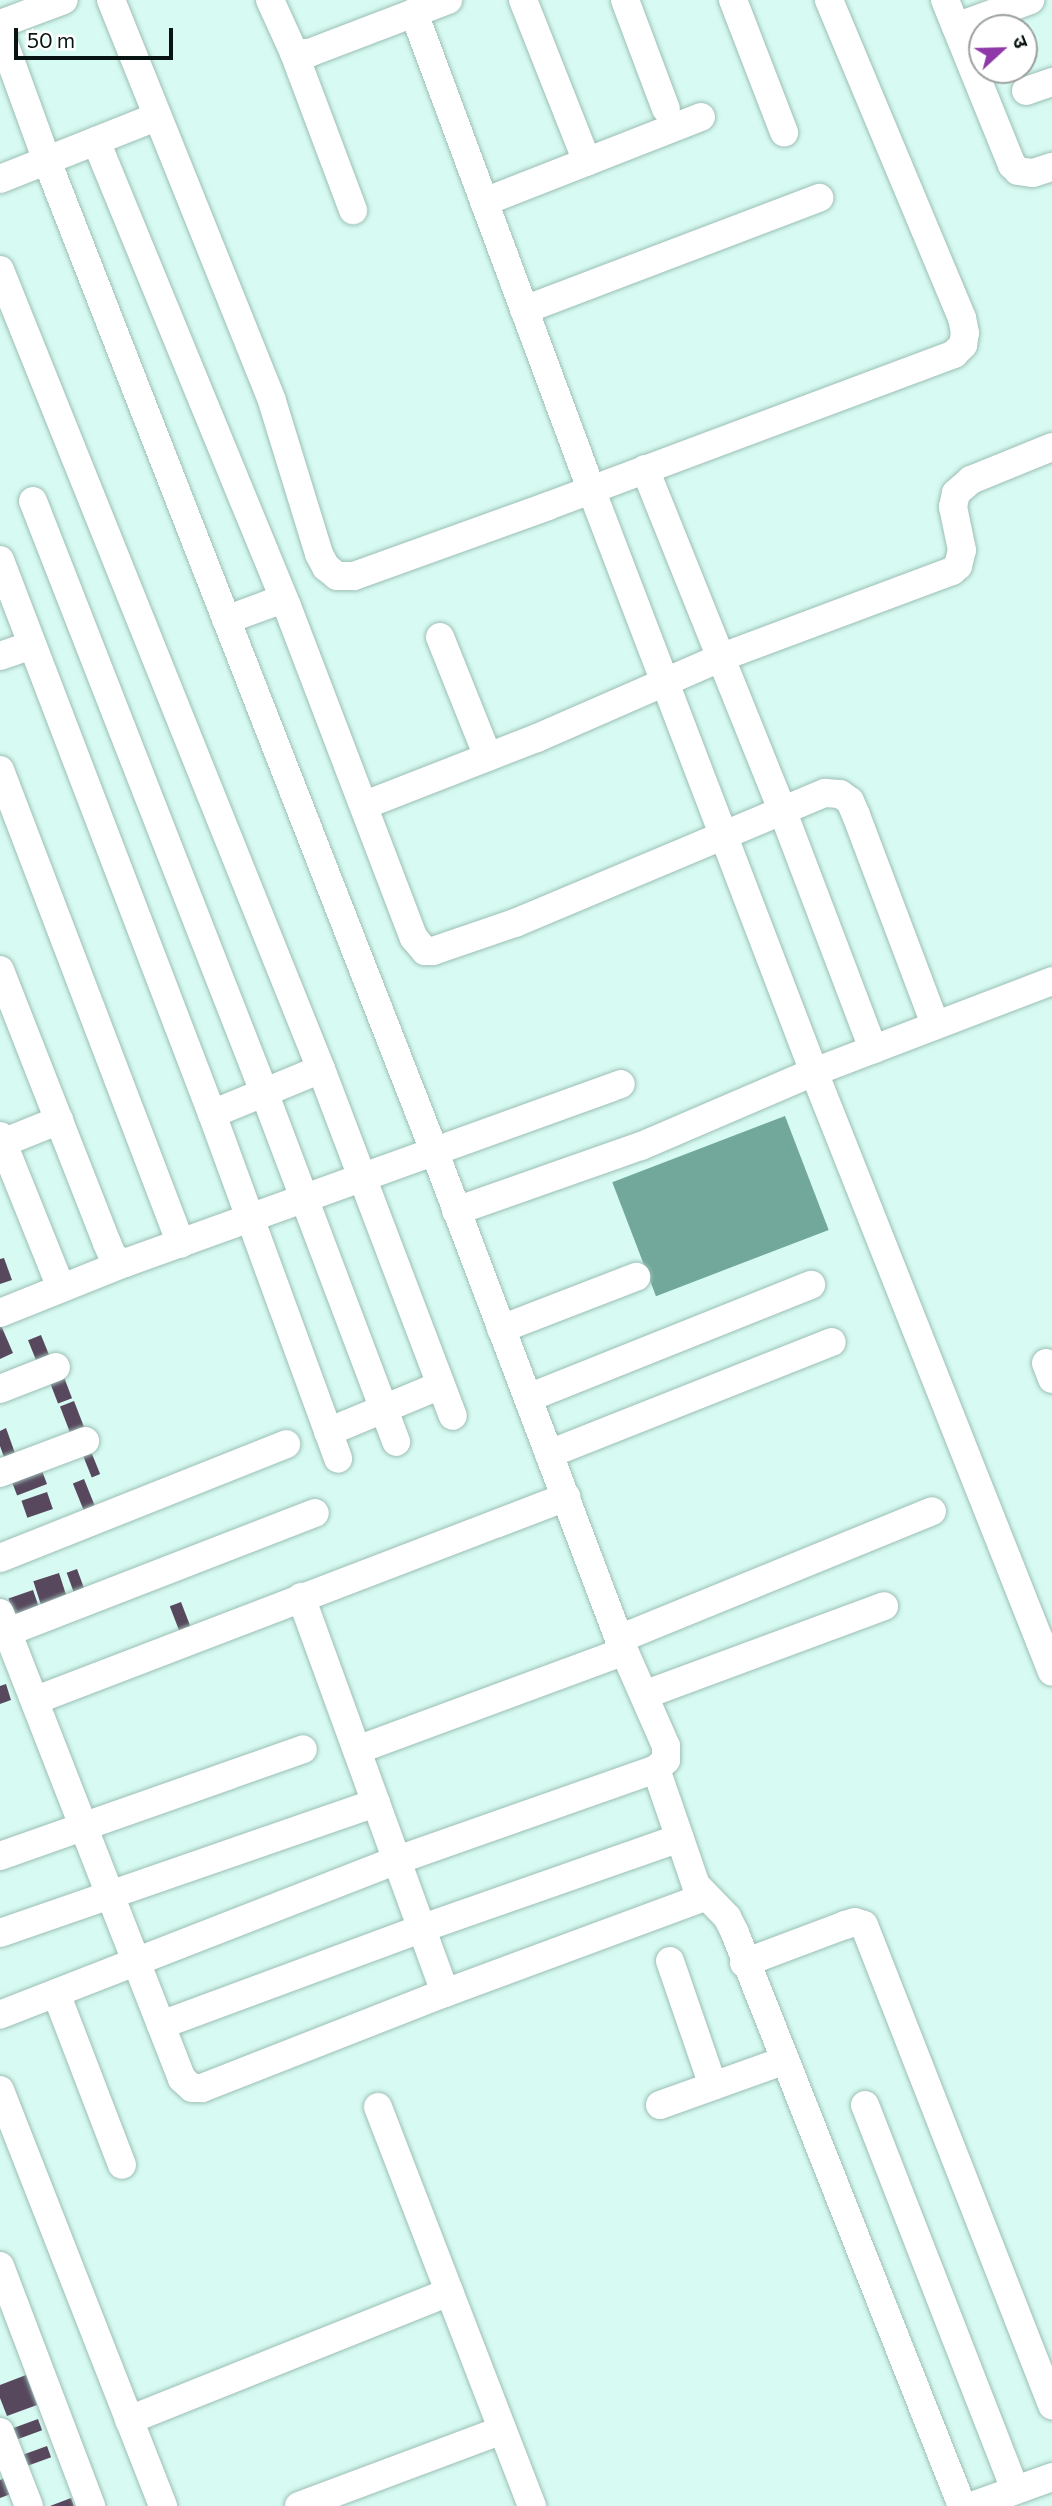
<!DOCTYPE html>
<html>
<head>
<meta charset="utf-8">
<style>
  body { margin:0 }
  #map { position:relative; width:1052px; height:2506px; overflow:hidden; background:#d7fbf2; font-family:Commissioner,"Noto Sans Devanagari",sans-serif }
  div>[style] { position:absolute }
  .water>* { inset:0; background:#71a89b; transform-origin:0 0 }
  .building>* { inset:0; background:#57485d; transform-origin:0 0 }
  .roads { filter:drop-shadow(0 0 2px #9cbeb5) drop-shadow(0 0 2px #9cbeb5) }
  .minor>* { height:28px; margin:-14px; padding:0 14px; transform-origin:14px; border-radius:14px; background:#fff }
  span { translate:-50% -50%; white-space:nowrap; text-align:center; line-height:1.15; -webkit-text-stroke:7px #fff; paint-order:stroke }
  .north { position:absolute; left:968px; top:14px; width:70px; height:70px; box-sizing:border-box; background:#fff; border:2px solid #9ca1a0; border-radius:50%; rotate:68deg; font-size:19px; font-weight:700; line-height:28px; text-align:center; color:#071411 }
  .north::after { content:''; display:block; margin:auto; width:24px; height:32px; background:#8e39a7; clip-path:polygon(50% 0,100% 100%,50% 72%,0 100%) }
  .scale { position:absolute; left:14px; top:28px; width:159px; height:32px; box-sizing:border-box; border:4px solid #071411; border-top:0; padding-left:9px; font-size:21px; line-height:24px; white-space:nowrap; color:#071411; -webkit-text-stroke:5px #fff; paint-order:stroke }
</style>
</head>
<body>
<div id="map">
  <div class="water">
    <div style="left:785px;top:1116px;width:122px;height:185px;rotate:69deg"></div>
  </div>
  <div class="building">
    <div style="clip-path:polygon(4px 1258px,12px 1280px,0 1284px,0 1259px)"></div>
    <div style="clip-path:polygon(0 1323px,13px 1353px,0 1359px)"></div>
    <div style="left:41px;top:1335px;width:27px;height:14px;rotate:68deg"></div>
    <div style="left:62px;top:1372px;width:28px;height:15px;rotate:69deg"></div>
    <div style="left:74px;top:1401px;width:36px;height:15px;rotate:69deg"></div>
    <div style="clip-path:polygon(6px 1428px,16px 1456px,5px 1460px,0 1446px,0 1431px)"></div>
    <div style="left:90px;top:1449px;width:27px;height:9px;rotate:68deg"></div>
    <div style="left:42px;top:1471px;width:14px;height:32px;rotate:69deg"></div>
    <div style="left:84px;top:1479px;width:35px;height:12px;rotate:68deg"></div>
    <div style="left:47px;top:1492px;width:18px;height:27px;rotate:71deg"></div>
    <div style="left:77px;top:1569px;width:27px;height:11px;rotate:70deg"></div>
    <div style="left:59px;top:1573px;width:32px;height:27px;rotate:72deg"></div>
    <div style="left:33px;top:1590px;width:18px;height:26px;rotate:71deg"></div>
    <div style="left:181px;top:1602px;width:30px;height:12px;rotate:69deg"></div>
    <div style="clip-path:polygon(6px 1684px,11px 1700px,0 1704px,0 1686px)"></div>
    <div style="clip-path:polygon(26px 2375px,37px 2405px,7px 2416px,0 2398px,0 2385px)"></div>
    <div style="left:38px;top:2419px;width:12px;height:29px;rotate:70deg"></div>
    <div style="left:47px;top:2446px;width:12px;height:30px;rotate:70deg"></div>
    <div style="clip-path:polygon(10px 2476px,16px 2492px,0 2498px,0 2480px)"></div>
    <div style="clip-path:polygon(71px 2498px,74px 2506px,50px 2506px)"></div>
  </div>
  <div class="roads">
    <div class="minor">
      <div style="left:111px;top:0;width:432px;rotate:68.1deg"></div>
      <div style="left:272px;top:401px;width:160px;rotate:72.9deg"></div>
      <div style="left:319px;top:554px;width:15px;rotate:62deg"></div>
      <div style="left:326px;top:567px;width:14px;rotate:39deg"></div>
      <div style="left:337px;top:576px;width:17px"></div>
      <div style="left:354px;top:576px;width:206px;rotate:-19.8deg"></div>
      <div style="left:548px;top:506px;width:434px;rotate:-20.5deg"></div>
      <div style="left:954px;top:354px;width:13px;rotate:-45deg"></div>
      <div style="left:963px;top:345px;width:12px;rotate:-81deg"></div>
      <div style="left:965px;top:333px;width:15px;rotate:-101deg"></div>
      <div style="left:962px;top:318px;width:345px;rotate:-112.7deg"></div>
      <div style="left:270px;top:0;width:58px;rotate:65.6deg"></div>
      <div style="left:294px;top:53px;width:15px"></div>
      <div style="left:309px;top:53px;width:149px;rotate:-20.9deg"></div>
      <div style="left:523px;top:0;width:174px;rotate:68.4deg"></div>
      <div style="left:625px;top:0;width:116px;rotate:69.4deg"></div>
      <div style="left:733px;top:0;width:142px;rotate:68.9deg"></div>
      <div style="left:945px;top:0;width:178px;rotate:67.9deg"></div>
      <div style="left:1012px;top:165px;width:8px;rotate:45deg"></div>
      <div style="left:1018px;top:171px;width:15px;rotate:8deg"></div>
      <div style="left:1033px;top:173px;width:20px;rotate:-18deg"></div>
      <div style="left:414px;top:13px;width:508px;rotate:69.6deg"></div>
      <div style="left:591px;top:489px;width:624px;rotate:69.07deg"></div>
      <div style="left:814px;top:1072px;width:645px;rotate:68.36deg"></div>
      <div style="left:0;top:24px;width:68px;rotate:-20.6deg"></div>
      <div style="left:956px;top:27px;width:79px;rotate:-20deg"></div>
      <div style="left:0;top:32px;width:137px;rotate:70deg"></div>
      <div style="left:47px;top:161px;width:1065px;rotate:68.64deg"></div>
      <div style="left:435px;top:1153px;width:520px;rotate:69.26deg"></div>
      <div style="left:619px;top:1639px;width:117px;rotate:66.3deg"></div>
      <div style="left:666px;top:1746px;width:14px;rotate:90deg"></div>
      <div style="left:666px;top:1760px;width:13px;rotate:138deg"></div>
      <div style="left:656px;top:1769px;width:275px;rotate:160.6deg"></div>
      <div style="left:397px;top:1860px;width:426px;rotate:158.7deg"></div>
      <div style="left:294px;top:53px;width:168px;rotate:69.4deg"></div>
      <div style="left:1026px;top:91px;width:28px;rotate:-19deg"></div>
      <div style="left:96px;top:141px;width:503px;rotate:67.67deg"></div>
      <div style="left:0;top:179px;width:168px;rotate:-21.7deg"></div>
      <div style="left:484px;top:202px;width:233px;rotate:-21.4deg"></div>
      <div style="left:0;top:270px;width:861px;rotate:68.11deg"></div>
      <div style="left:321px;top:1069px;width:371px;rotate:69.2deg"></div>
      <div style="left:524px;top:310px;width:316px;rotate:-20.8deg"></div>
      <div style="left:645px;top:469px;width:370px;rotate:68.1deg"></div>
      <div style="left:783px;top:812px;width:254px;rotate:69.2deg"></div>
      <div style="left:33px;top:501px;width:635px;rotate:68.65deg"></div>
      <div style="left:264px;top:1092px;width:374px;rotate:69.3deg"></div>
      <div style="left:0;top:560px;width:593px;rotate:69.06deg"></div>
      <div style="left:212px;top:1114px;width:367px;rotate:69.9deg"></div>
      <div style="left:226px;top:620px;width:49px;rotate:-20.3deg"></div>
      <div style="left:272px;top:603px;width:7px;rotate:-16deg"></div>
      <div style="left:279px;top:601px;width:9px;rotate:32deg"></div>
      <div style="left:287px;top:606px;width:355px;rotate:69.1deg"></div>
      <div style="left:414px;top:938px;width:17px;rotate:50deg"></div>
      <div style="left:425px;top:951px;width:8px"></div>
      <div style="left:433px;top:951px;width:87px;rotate:-18.9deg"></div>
      <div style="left:515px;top:923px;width:336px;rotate:-22.8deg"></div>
      <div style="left:825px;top:793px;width:15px;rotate:4deg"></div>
      <div style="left:840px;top:794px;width:12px;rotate:35deg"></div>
      <div style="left:850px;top:801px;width:15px;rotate:67deg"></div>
      <div style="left:856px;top:815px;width:223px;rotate:69.3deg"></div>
      <div style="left:440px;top:637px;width:129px;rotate:68.2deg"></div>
      <div style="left:0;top:656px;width:34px;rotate:-19deg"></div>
      <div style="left:0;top:770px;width:507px;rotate:69.1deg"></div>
      <div style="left:365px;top:805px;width:185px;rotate:-21.3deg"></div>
      <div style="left:537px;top:738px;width:202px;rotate:-23.6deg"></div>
      <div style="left:722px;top:657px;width:246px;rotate:-20.5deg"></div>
      <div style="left:952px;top:571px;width:8px;rotate:-40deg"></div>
      <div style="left:958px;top:566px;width:16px;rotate:-76deg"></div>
      <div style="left:962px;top:550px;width:44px;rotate:-101.8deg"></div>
      <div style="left:953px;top:507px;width:14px;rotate:-78deg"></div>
      <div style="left:956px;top:493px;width:20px;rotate:-41deg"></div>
      <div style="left:971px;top:480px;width:87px;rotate:-22.2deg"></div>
      <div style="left:0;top:970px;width:293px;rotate:68.6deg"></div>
      <div style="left:107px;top:1243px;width:15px;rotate:67deg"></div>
      <div style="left:113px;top:1257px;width:13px;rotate:27deg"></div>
      <div style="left:125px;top:1263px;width:527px;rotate:-19.84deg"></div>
      <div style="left:212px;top:1114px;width:118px;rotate:-22.4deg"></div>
      <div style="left:0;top:1136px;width:164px;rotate:68.1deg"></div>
      <div style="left:0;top:1144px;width:64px;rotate:-22.1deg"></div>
      <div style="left:456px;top:1211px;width:196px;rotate:-19.4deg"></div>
      <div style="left:641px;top:1146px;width:188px;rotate:-23.2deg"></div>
      <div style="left:814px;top:1072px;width:255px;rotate:-20.9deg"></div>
      <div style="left:0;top:1313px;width:135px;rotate:-21.8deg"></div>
      <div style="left:501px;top:1329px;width:145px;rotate:-21.1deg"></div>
      <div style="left:1046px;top:1363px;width:17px;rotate:69deg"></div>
      <div style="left:0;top:1389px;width:60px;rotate:-21.4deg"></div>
      <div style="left:528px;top:1398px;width:305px;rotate:-21.8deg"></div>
      <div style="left:328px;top:1432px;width:122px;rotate:-22.6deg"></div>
      <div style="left:549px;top:1454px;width:304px;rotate:-21.6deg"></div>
      <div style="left:0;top:1473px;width:91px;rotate:-20.6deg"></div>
      <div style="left:0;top:1558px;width:308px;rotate:-21.7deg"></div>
      <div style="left:301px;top:1597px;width:421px;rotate:70deg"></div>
      <div style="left:0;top:1613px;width:500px;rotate:68.67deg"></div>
      <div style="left:182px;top:2079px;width:13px;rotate:42deg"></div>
      <div style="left:192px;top:2088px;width:10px"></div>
      <div style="left:202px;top:2088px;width:261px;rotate:-21.4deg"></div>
      <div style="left:445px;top:1993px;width:276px;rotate:-20.3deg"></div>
      <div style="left:8px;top:1632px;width:329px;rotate:-21.2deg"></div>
      <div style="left:619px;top:1639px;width:338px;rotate:-22.2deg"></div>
      <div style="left:644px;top:1695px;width:256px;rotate:-20.3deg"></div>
      <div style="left:36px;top:1700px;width:568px;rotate:-20.96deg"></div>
      <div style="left:357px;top:1750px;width:285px;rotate:-20.3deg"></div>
      <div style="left:656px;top:1769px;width:123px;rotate:71deg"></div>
      <div style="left:696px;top:1885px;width:45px;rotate:45.9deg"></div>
      <div style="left:727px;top:1917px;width:18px;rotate:63deg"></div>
      <div style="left:735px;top:1933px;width:616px;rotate:68.39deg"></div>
      <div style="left:0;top:1856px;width:321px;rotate:-19.4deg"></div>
      <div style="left:0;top:1933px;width:398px;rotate:-19.1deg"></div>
      <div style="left:670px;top:1961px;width:132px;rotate:71deg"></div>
      <div style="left:744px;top:1963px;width:108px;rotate:-20.6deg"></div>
      <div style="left:845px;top:1925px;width:10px;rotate:-17deg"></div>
      <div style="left:855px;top:1922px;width:9px;rotate:18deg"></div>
      <div style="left:864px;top:1925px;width:516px;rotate:68.61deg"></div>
      <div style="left:56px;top:1993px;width:184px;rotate:69deg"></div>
      <div style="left:161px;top:2025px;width:276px;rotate:-20.3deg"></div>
      <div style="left:420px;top:1929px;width:275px;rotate:-19.3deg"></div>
      <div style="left:0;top:2090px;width:447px;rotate:68.6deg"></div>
      <div style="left:660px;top:2105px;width:131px;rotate:-19.7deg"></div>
      <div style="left:865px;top:2105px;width:413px;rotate:68.7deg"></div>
      <div style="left:378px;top:2107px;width:428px;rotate:68.9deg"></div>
      <div style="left:0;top:2266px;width:257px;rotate:69.2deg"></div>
      <div style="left:129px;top:2420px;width:345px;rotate:-21.8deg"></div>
      <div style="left:0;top:2432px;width:79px;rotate:68.6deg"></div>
      <div style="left:299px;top:2506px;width:217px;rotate:-20.5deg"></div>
      <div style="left:972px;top:2506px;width:85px;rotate:-19.9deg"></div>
    </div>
  </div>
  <div class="north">उ</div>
  <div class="scale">50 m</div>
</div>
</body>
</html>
